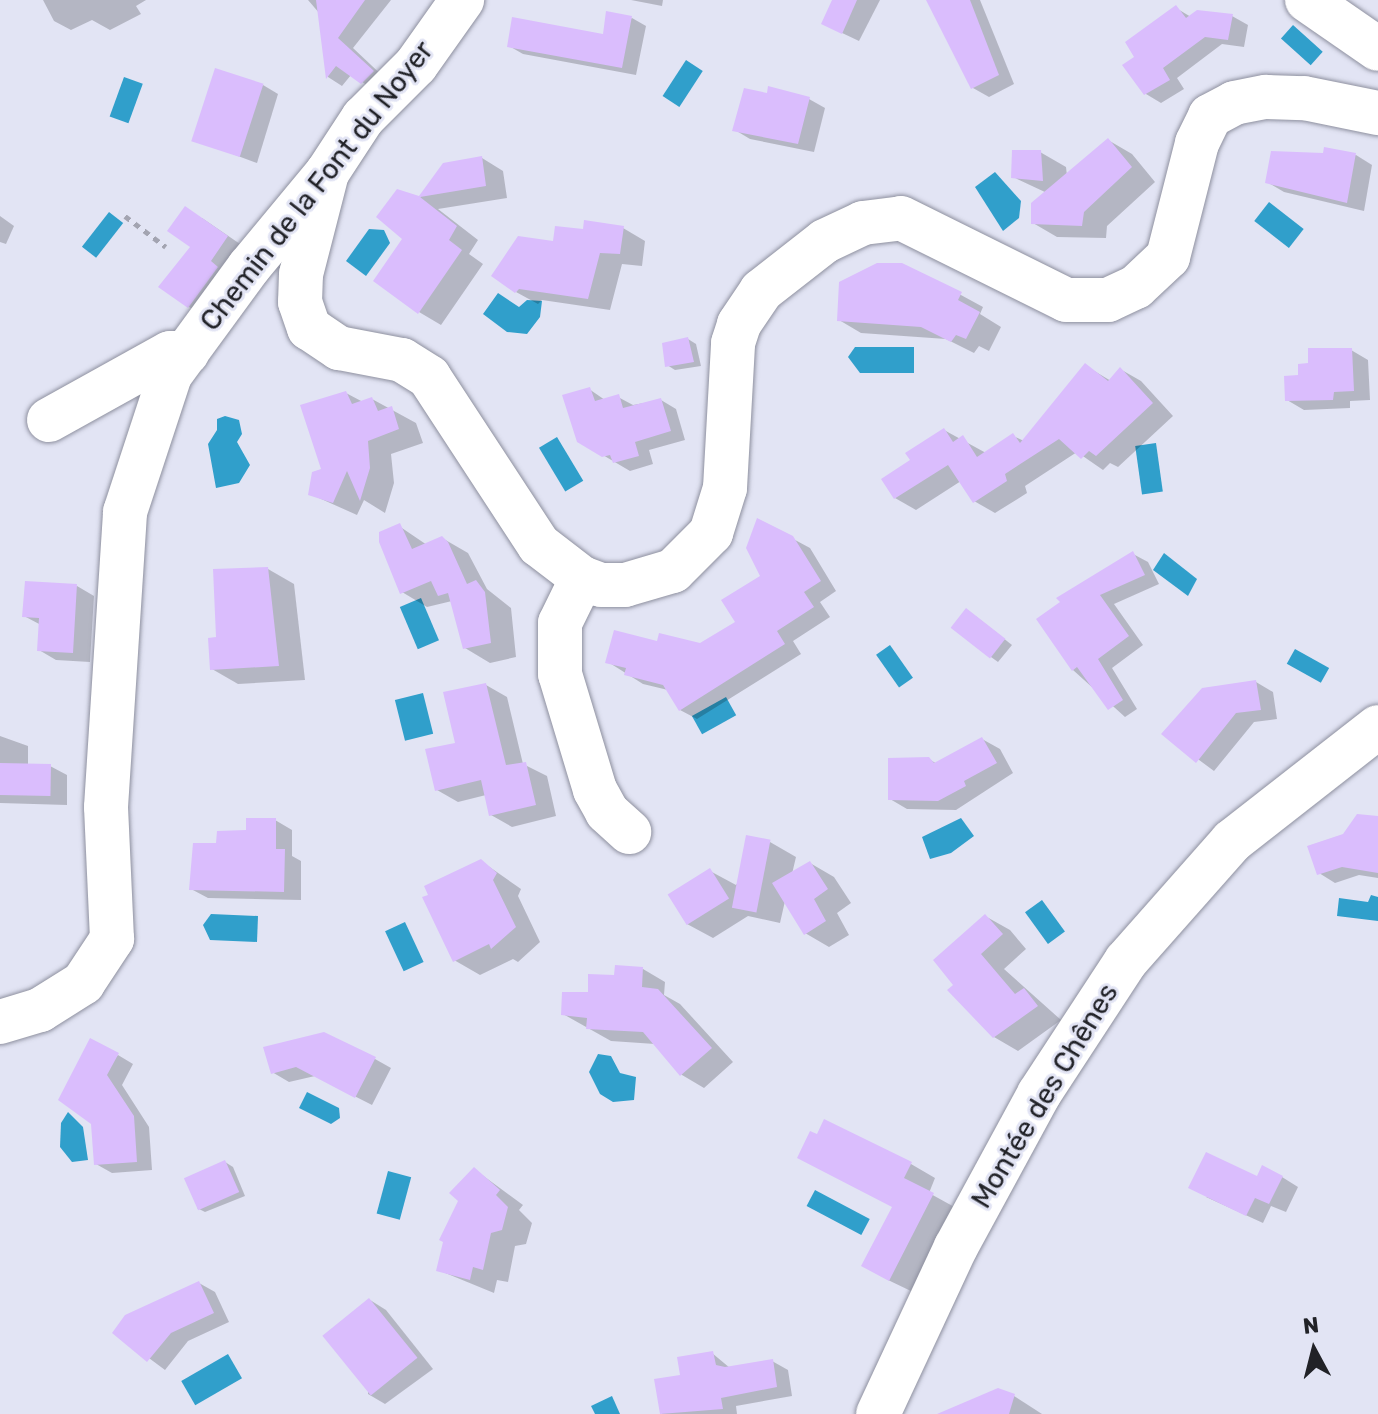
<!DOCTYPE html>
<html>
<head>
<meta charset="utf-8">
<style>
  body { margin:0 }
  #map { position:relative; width:1378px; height:1414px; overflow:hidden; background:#e2e4f4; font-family:Rubik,sans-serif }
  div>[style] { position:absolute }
  .water>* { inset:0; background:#309fcb; transform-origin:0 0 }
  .shadow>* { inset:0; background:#0003 }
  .building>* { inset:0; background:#dabdfd; transform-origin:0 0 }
  .path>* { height:5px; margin-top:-2.5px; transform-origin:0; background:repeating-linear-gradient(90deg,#a3a4b1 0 6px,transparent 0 12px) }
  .roads { filter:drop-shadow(0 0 2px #8e909f) drop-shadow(0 0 2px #8e909f) }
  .minor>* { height:44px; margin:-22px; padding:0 22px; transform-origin:22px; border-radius:22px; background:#fff }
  span { translate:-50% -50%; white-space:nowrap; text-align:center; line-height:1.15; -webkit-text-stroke:6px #e2e4f4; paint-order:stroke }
  .street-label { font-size:28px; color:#212227 }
  .north { position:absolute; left:1274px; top:1310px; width:80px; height:80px; -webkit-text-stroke:6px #e2e4f4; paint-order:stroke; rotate:353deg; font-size:22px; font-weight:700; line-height:32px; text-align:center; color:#212227 }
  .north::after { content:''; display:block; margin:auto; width:28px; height:36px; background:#212227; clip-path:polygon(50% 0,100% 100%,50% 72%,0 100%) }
</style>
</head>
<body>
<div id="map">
  <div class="water">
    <div style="left:1293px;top:25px;width:40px;height:18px;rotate:42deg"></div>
    <div style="left:686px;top:60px;width:20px;height:43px;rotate:33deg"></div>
    <div style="left:124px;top:77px;width:20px;height:42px;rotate:20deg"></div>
    <div style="clip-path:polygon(995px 172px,1021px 201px,1019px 218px,1003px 231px,975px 187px)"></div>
    <div style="left:1269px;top:202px;width:44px;height:24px;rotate:38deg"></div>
    <div style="left:109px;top:212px;width:18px;height:44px;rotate:38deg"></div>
    <div style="clip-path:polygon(369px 229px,384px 230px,390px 243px,366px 276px,346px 261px)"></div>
    <div style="clip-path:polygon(498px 293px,519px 307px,527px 300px,542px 301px,540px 317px,527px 334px,507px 332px,483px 314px)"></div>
    <div style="clip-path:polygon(855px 347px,914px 347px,914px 373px,860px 373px,848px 357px)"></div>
    <div style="clip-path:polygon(225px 416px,239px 420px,242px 434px,237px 442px,250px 465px,239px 483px,216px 488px,208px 444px,217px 430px,217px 419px)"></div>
    <div style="left:557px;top:437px;width:51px;height:21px;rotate:59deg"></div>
    <div style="left:1156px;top:443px;width:49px;height:21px;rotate:82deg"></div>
    <div style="clip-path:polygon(1164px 553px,1197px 579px,1188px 596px,1153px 570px)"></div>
    <div style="left:421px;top:598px;width:46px;height:23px;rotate:67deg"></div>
    <div style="left:890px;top:645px;width:40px;height:17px;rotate:55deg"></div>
    <div style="left:1295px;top:649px;width:39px;height:17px;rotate:29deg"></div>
    <div style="left:423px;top:693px;width:42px;height:29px;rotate:76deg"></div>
    <div style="left:726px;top:697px;width:21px;height:39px;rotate:61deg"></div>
    <div style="clip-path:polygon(961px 818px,974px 836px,951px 853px,930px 859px,922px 837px)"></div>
    <div style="clip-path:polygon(1371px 895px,1378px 897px,1378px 921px,1337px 916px,1339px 898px,1368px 902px)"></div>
    <div style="left:1042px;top:900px;width:39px;height:21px;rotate:54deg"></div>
    <div style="clip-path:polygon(211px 914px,258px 916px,257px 942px,210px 940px,203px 925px)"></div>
    <div style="left:405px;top:922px;width:44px;height:22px;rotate:65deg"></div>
    <div style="clip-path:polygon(598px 1054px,611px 1056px,620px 1073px,636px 1077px,634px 1100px,613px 1102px,600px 1094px,589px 1072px)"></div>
    <div style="clip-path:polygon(307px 1092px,339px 1108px,340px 1118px,331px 1124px,299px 1108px)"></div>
    <div style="clip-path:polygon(68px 1112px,83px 1127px,88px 1160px,72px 1162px,60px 1147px,61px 1123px)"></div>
    <div style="left:388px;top:1171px;width:24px;height:44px;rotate:15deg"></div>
    <div style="left:815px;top:1190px;width:62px;height:18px;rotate:28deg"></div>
    <div style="left:228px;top:1354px;width:28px;height:54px;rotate:60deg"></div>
    <div style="clip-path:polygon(612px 1396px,620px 1414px,595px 1414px,591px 1406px)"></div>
  </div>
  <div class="shadow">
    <div style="clip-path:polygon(43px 0,146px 0,136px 6px,141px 14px,110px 30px,92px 20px,71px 30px,54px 21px)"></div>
    <div style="clip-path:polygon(308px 0,391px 0,353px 48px,388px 81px,378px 92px,351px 75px,342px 86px,328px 77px,320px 14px)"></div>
    <div style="clip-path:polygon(631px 0,663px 0,662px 6px)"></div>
    <div style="clip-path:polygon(834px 0,880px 0,859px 41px,840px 32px)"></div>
    <div style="clip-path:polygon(929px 0,980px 0,1014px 84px,989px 97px,973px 88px)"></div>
    <div style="clip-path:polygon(1176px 8px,1191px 17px,1232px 16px,1248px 25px,1244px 47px,1222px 44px,1177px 78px,1184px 89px,1161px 103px,1146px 94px,1137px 57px)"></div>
    <div style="clip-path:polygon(632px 18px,646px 26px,636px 75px,523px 54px,509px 46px,604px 36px)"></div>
    <div style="clip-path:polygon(263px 85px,278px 94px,257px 163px,195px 140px)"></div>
    <div style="clip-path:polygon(809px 99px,825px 108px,814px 152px,750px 139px,735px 130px)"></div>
    <div style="clip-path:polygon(1108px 140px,1132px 154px,1155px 182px,1107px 226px,1106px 238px,1057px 237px,1033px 223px,1047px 193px,1013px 177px,1040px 152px,1066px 167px,1067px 176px)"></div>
    <div style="clip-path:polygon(1356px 155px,1372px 165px,1364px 211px,1284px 192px,1267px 182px)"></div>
    <div style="clip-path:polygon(482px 158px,503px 171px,507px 198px,438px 209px,478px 240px,469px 254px,483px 264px,441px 325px,419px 312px,405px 239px,419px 199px,444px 165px)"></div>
    <div style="clip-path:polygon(0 216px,14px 226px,6px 244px,0 242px)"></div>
    <div style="clip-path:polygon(202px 218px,243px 246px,205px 316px,189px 307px,193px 247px)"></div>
    <div style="clip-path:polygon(623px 228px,645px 241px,642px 266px,622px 264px,610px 310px,542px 300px,538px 304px,516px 292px,554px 243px,585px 232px)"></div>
    <div style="clip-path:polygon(915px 270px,983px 307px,980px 314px,1001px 327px,989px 351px,979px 346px,974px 353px,946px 339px,861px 333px,839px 320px)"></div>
    <div style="clip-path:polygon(688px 339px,696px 344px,701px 366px,675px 370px,667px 365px)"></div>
    <div style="clip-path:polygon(1351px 350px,1368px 360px,1370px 400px,1350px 401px,1350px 408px,1304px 410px,1287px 400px,1300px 377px)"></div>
    <div style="clip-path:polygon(1086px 366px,1111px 381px,1120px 369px,1141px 381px,1173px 416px,1118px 467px,1110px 463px,1103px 470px,1077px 452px,1025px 486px,1027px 493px,995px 513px,974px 501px,961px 481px,916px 510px,895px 498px,913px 460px,944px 430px,986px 453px,1013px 436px,1024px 441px)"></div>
    <div style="clip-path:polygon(589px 389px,605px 400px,618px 397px,633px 405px,661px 400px,676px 409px,685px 440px,649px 450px,653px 464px,630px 471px,579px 441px)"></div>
    <div style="clip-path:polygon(346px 393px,363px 402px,372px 399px,416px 423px,423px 443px,391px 454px,394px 483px,385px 513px,364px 500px,357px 515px,310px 494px,324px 470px)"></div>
    <div style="clip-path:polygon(758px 520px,810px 548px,836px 591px,820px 602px,830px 617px,793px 641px,801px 654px,697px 719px,680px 710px,668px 690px,643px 684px,608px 662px,658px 643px,701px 645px,738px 623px,763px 576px)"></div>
    <div style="clip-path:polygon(399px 526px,427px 545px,442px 538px,468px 553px,487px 589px,511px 608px,516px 657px,490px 663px,465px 648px,452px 601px,427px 607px,402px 592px)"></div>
    <div style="clip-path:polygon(1133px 554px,1148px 562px,1159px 584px,1114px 604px,1143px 645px,1112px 668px,1137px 709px,1125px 717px,1073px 670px,1063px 603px)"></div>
    <div style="clip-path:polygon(268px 569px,294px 584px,305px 680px,238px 684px,212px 669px)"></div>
    <div style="clip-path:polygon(77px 586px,94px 596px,90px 662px,56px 660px,39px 650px,41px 625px,24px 616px)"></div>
    <div style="clip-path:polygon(974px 615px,1012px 645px,998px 662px,991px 657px)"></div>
    <div style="clip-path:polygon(1256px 682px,1273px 692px,1277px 719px,1254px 722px,1214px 771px,1164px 734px)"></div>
    <div style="clip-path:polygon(486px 685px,507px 697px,523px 764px,547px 776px,556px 816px,512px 827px,491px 815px,486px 795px,458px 802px,437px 790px)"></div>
    <div style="clip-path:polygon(0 736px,28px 746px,28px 764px,50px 766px,67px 775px,67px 805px,0 803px)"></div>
    <div style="clip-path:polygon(982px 739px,1000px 749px,1013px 773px,956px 810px,907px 809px,890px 799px,929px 759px,937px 764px)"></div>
    <div style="clip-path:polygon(1378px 818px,1378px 878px,1359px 875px,1335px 883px,1319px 873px,1344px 836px)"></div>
    <div style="clip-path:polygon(275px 820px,292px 830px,292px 856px,301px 861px,301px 900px,208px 898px,191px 889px,218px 845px)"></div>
    <div style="clip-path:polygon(770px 842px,796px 857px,792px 874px,810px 863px,834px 877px,851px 903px,837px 913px,849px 935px,829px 947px,805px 933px,785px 901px,780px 923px,748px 916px,713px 938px,687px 924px,710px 871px,736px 885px)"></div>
    <div style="clip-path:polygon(481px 861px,521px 889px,518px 896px,540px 942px,518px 962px,513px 959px,480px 975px,454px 960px)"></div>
    <div style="clip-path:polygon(985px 916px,1010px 930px,1026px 949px,1004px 969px,1061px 1020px,1018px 1051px,994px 1037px,956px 985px)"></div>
    <div style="clip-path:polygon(643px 969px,665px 982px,664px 995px,680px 1004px,733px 1062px,704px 1088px,682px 1075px,655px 1044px,611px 1041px,563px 1014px,616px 977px)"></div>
    <div style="clip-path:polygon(265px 1049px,375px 1059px,391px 1068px,372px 1105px,315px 1076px,289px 1082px,272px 1072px)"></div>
    <div style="clip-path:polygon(118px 1055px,133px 1064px,122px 1085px,149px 1127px,152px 1170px,112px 1173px,96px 1164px,93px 1123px,61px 1099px)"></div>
    <div style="clip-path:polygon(799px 1157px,911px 1164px,935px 1178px,929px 1193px,958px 1209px,915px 1293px,888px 1280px,894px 1207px)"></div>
    <div style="clip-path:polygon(225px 1162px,233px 1167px,245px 1196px,205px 1212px,197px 1208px)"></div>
    <div style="clip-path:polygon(474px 1169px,523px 1205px,519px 1210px,532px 1223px,526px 1244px,515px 1246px,508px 1282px,497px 1280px,494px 1293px,438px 1270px)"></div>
    <div style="clip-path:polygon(1282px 1177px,1298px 1187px,1286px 1212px,1271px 1206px,1263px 1223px,1206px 1197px,1258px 1178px)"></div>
    <div style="clip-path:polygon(199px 1283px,215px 1292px,229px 1322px,188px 1341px,165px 1370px,114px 1332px)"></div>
    <div style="clip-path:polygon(370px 1300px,386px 1310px,433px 1369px,385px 1404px,368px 1394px)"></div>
    <div style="clip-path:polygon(712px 1353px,730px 1368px,772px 1361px,788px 1370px,792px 1396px,736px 1406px,737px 1414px,662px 1414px,656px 1381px,682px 1376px)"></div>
    <div style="clip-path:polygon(1014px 1396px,1042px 1414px,942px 1414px)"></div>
  </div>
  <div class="building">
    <div style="clip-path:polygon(316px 0,365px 0,338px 38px,374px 71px,361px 84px,336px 66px,326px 79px)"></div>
    <div style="clip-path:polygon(832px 0,857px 0,842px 34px,821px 24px)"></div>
    <div style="clip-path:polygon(926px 0,970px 0,999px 75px,971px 89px)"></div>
    <div style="clip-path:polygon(1176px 5px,1186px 18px,1197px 10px,1233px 14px,1228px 40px,1205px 37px,1163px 68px,1170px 80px,1144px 95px,1122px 65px,1134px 57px,1125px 42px)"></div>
    <div style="clip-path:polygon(606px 11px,632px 16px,622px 68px,507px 47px,512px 17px,603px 34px)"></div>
    <div style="left:215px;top:68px;width:51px;height:77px;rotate:18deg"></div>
    <div style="clip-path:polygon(768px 86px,810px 97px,798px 144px,732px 131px,744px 88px,767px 93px)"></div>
    <div style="clip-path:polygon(1108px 138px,1132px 167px,1084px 212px,1082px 226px,1031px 224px,1031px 203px)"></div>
    <div style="clip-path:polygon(1324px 147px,1356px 153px,1347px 203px,1265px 183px,1271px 151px,1323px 153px)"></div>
    <div style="clip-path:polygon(1012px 150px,1041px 150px,1043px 181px,1011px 178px)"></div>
    <div style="clip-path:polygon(482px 156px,486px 186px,420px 197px,457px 226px,449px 240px,462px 250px,418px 314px,373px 281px,402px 239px,376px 217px,397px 189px,419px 196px,443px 163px)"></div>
    <div style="clip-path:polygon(185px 206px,228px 236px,211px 261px,218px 267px,188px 308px,158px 287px,190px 247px,167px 231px)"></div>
    <div style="clip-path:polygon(584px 220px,624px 226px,620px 254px,600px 253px,588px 299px,519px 289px,515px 293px,491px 276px,518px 236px,553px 241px,555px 226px,583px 229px)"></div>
    <div style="clip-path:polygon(877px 263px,902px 263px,962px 292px,958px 300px,980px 312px,966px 339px,956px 335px,951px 342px,921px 327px,837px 321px,839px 282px)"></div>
    <div style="clip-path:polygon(688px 337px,694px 362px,665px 367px,662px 343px)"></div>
    <div style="clip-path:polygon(1308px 348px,1352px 348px,1354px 391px,1334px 392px,1333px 400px,1285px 401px,1284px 376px,1298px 375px,1298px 364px,1308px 363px)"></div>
    <div style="clip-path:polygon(1085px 363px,1108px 381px,1120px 367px,1153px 403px,1096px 456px,1089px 451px,1081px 459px,1059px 439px,1005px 474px,1007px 481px,973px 503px,948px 465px,894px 499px,881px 479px,910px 460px,905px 453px,944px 428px,953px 442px,963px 435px,977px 457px,1013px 433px,1020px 443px)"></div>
    <div style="clip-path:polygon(590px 387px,595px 401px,619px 394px,623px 408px,661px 398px,671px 431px,635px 442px,639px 456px,613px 463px,610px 455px,602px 457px,577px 442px,562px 395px)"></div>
    <div style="clip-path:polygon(346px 391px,352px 404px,372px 397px,378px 411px,392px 406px,399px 429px,368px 441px,370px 468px,360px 501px,347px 471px,333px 503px,308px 495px,312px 472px,321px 469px,300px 405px)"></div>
    <div style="clip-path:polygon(757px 518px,793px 536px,821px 581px,804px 592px,814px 607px,777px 631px,785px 644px,679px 711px,663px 685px,624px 675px,626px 668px,605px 663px,614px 630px,657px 641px,659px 633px,700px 643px,735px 622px,721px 600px,760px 576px,746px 548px)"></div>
    <div style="clip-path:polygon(400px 523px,412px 549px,442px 536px,448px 542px,467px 584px,476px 580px,485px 592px,491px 643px,463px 649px,448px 593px,438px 596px,431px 581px,400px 594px,379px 542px,379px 532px)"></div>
    <div style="clip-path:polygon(1133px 551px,1145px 575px,1100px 595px,1129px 636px,1098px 659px,1123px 700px,1108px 710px,1077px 667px,1072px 671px,1036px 619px,1060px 602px,1056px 598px)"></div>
    <div style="clip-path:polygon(268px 567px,279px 666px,210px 670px,208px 638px,216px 637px,213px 569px)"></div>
    <div style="clip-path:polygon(25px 581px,77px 584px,73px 653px,37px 651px,39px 618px,22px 617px)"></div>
    <div style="left:966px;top:608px;width:50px;height:25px;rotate:38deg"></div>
    <div style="clip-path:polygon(1256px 680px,1261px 710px,1236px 713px,1196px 763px,1161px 734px,1202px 688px)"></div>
    <div style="clip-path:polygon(486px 683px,506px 765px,526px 762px,536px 805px,489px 816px,481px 780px,435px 791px,425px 749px,455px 743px,443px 692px)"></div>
    <div style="clip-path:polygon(982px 737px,997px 763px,964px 781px,966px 786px,938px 801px,888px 800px,888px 758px,929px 757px,934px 763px)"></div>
    <div style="left:0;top:763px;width:51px;height:32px;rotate:1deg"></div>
    <div style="clip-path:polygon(1357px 814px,1378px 816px,1378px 873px,1342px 867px,1317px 875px,1307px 846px,1343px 834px)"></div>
    <div style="clip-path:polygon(246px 818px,276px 818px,276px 849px,285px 849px,284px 892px,189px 890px,193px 843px,216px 843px,217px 831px,246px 830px)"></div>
    <div style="left:746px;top:835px;width:25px;height:74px;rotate:11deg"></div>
    <div style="clip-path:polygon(481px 859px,497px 873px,493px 880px,516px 927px,491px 949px,489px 944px,453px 962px,422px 897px,428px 895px,424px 886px)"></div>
    <div style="clip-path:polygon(810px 861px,828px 889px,814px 899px,826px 921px,804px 935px,772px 883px)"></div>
    <div style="left:710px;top:868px;width:36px;height:50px;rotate:58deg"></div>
    <div style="clip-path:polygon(985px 914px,1003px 934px,981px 954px,1015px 994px,1024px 988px,1038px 1006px,993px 1038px,947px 990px,953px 985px,933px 960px)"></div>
    <div style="clip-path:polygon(615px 965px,643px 967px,642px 987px,658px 989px,712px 1048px,680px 1076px,643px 1032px,586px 1029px,587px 1018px,561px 1015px,562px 992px,588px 992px,588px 974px,614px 975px)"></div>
    <div style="clip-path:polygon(324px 1032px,376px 1057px,355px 1098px,296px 1067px,271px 1074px,263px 1047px)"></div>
    <div style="clip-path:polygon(90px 1038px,119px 1053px,107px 1075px,134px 1116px,137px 1162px,94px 1165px,91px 1124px,58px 1100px)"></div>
    <div style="clip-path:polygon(824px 1119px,912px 1162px,904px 1178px,934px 1193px,889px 1281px,861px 1266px,892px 1207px,797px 1158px,810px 1131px,817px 1134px)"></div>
    <div style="clip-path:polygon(1206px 1152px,1257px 1176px,1262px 1165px,1283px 1176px,1269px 1204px,1255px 1198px,1246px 1216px,1188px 1188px)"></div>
    <div style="left:225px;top:1160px;width:35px;height:45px;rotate:66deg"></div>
    <div style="clip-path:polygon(474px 1167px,500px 1190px,496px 1195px,508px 1207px,502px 1230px,491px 1233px,483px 1270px,473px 1267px,470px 1280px,436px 1271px,443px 1242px,439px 1240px,458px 1201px,449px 1193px)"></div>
    <div style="clip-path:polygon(199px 1281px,214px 1313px,171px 1333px,147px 1362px,112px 1333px,125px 1315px)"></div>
    <div style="left:369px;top:1298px;width:77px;height:60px;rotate:51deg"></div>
    <div style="clip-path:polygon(713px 1351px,716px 1365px,725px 1367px,773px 1359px,777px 1387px,721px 1398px,723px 1409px,660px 1414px,654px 1379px,680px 1375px,677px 1357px)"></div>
    <div style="clip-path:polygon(998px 1388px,1015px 1394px,1009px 1414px,937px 1414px)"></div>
  </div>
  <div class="path">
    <div style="left:125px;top:216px;width:51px;rotate:37.1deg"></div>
  </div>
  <div class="roads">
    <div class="minor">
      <div style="left:1307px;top:0;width:86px;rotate:34.6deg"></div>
      <div style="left:327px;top:173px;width:104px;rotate:104.4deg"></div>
      <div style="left:301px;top:274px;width:28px;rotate:92deg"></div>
      <div style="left:300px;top:302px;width:28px;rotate:71deg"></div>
      <div style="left:309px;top:328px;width:36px;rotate:34deg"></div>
      <div style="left:339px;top:348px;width:64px;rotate:10.8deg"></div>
      <div style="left:402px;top:360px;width:32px;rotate:32deg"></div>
      <div style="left:429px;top:377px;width:201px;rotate:56.8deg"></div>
      <div style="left:539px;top:545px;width:54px;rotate:37.5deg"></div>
      <div style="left:582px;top:578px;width:20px;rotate:20deg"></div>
      <div style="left:601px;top:585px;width:24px"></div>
      <div style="left:625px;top:585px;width:50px;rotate:-16.3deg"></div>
      <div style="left:673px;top:571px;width:54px;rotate:-45deg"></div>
      <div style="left:711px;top:533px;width:47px;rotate:-72.7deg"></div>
      <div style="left:725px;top:488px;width:145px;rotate:-86.8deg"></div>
      <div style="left:733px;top:343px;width:20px;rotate:-72deg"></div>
      <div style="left:739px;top:324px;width:40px;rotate:-56deg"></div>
      <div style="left:761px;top:291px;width:81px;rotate:-38deg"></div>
      <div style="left:825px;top:241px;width:42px;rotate:-25.3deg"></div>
      <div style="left:863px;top:223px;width:38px;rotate:-7deg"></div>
      <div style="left:901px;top:218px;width:184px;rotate:26.4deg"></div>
      <div style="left:1066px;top:300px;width:42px"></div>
      <div style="left:1108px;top:300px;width:31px;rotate:-25deg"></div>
      <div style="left:1136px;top:287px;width:44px;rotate:-43.2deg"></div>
      <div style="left:1168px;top:257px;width:118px;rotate:-75.7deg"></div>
      <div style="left:1197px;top:143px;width:30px;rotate:-64deg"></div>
      <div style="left:1210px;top:116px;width:27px;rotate:-28deg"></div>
      <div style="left:1234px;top:103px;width:33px;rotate:-11deg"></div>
      <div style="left:1266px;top:97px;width:38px;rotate:2deg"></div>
      <div style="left:1304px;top:98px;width:76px;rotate:11.5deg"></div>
      <div style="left:49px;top:420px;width:138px;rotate:-29deg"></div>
      <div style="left:170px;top:353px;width:17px"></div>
      <div style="left:582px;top:578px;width:50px;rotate:116.1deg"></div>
      <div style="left:560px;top:623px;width:51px;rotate:90deg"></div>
      <div style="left:560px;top:674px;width:121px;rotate:73.2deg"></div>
      <div style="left:595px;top:790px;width:25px;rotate:61deg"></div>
      <div style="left:607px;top:812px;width:30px;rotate:42deg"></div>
      <div style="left:0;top:1022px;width:42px;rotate:-16.7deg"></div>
      <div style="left:40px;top:1010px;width:51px;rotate:-32.1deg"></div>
      <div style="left:83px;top:983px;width:53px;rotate:-56.6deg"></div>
      <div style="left:112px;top:939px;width:132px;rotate:-92.6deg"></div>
      <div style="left:106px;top:807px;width:296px;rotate:-86.3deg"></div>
      <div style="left:125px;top:512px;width:144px;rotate:-71.8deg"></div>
      <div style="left:170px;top:375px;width:134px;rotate:-53.8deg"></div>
      <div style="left:249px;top:267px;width:122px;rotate:-50.3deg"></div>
      <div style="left:327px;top:173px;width:66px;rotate:-56.8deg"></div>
      <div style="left:363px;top:118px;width:75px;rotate:-45deg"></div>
      <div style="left:416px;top:65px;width:80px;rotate:-54.7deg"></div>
      <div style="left:878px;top:1414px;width:184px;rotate:-65deg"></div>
      <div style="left:956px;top:1247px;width:174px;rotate:-61.5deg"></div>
      <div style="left:1039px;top:1094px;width:159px;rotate:-56.8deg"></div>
      <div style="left:1126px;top:961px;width:160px;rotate:-48.5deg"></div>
      <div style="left:1232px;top:841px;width:185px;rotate:-38deg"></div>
    </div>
  </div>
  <div class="street-label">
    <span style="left:317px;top:186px;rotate:-52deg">Chemin de la Font du Noyer</span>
    <span style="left:1045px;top:1096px;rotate:-59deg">Montée des Chênes</span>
  </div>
  <div class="north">N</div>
</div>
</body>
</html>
